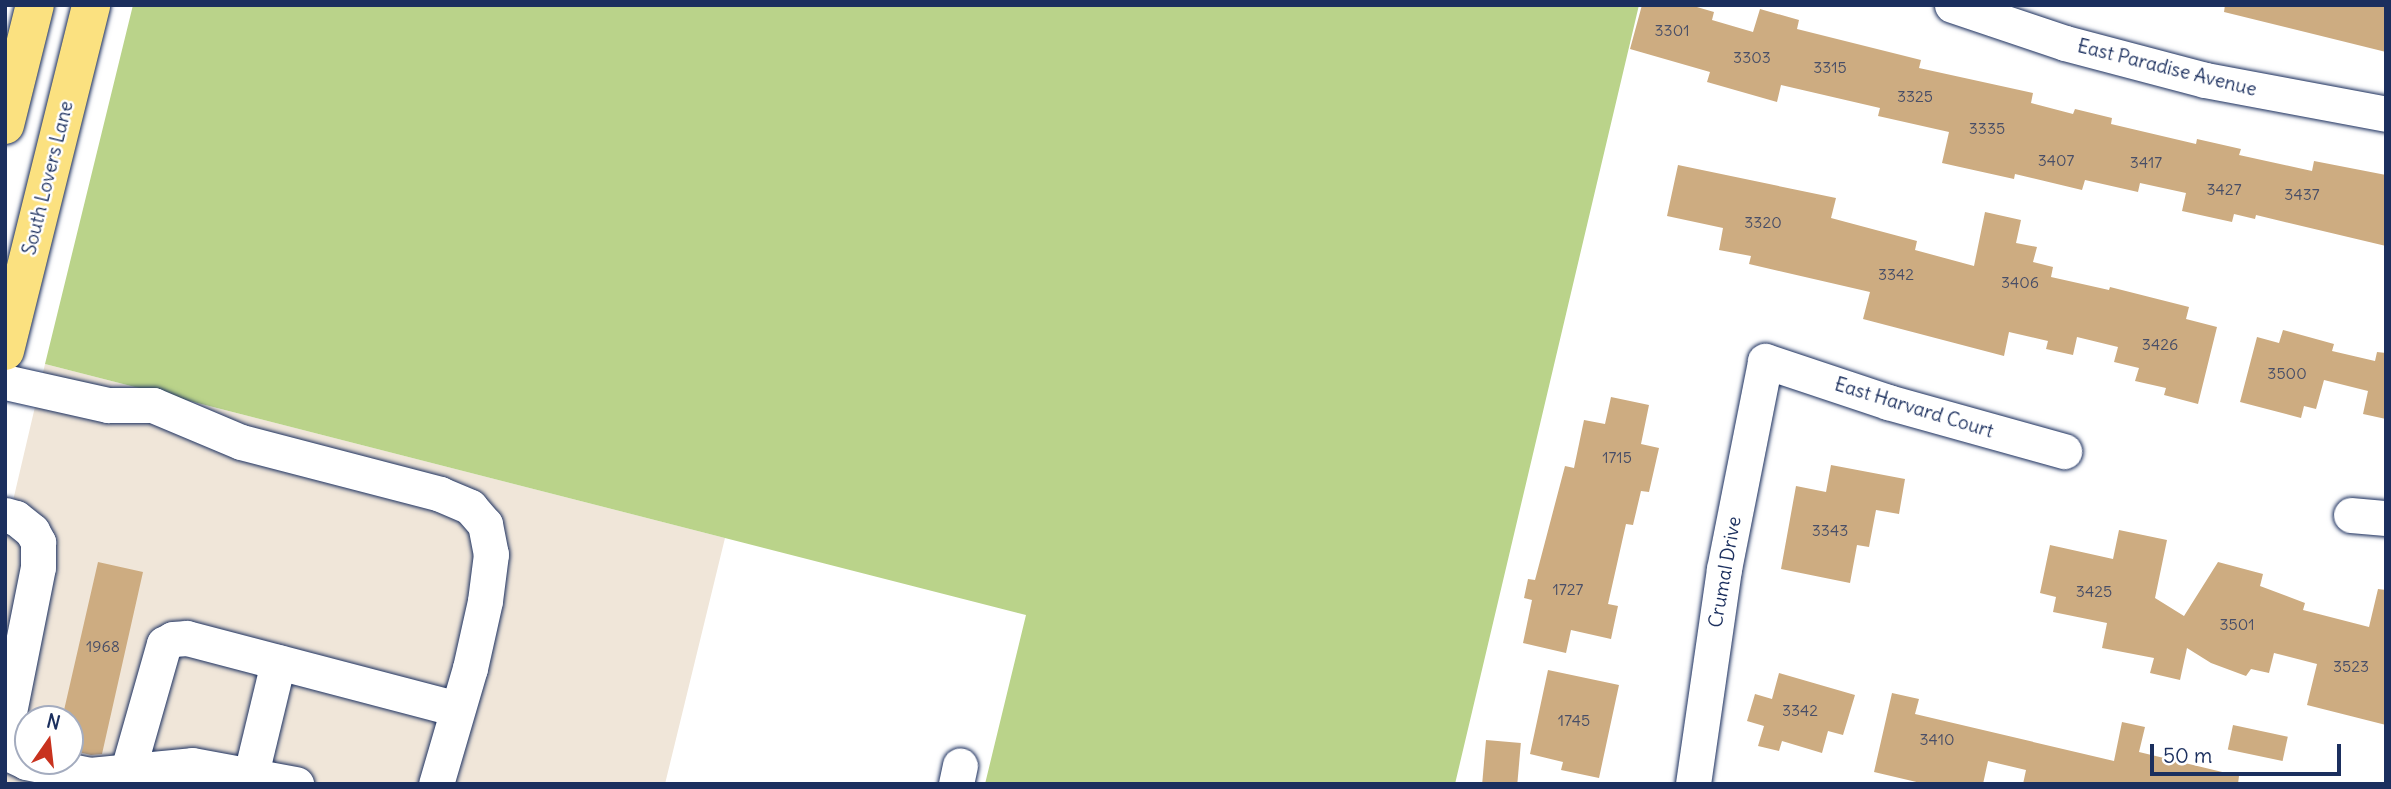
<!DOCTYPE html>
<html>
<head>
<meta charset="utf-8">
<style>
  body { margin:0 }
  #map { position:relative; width:2391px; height:789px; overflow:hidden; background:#fff; font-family:Delius,sans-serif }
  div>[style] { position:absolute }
  .built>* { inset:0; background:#f0e6d9 }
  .green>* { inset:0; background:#bad38a }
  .building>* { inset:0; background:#cdac81; transform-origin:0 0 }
  .roads { filter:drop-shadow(0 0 2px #1b2f5e) drop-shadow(0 0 2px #1b2f5e) }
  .minor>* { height:35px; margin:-17.5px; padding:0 17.5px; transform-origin:17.5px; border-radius:17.5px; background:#fff }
  .major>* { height:38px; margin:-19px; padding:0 19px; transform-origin:19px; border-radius:19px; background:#fbe180 }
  span { translate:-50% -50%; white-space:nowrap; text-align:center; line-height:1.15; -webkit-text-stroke:5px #fff; paint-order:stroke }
  .number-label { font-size:16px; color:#484e67 }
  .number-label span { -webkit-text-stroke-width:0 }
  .street-label { font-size:19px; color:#1b2f5e }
  .frame { position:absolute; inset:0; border:7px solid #1b2f5e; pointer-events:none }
  .north { position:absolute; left:14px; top:705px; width:70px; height:70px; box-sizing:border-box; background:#fff; border:2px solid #a4acbf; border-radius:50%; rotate:14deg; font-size:19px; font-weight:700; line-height:28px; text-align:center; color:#1b2f5e }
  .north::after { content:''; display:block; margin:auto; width:24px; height:32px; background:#c8321e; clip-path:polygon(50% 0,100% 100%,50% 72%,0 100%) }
  .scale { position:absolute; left:2150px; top:744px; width:191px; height:32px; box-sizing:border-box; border:4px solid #1b2f5e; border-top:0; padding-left:9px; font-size:21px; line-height:24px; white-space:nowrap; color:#1b2f5e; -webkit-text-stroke:5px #fff; paint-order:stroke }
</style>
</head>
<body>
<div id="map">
  <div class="built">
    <div style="clip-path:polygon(evenodd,45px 364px,725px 538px,665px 784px,5px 784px,5px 535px,45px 364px,28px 719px,70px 719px,70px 761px,28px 761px,28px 719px)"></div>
  </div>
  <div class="green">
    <div style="clip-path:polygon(133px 5px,1639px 5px,1455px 784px,985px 784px,1026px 615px,45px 364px)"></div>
  </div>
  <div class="building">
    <div style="clip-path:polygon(1642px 5px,1690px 5px,1714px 12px,1712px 20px,1753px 32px,1760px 9px,1799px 20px,1797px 29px,1921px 60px,1919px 68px,2033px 93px,2031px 103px,2073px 114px,2075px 109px,2112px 118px,2111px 124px,2196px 144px,2197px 139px,2241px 149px,2239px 155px,2312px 171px,2314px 161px,2386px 175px,2386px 246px,2256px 215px,2255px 219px,2234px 214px,2232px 222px,2182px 211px,2186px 193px,2140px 183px,2138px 192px,2085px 180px,2082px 190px,2015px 174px,2014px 179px,1942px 163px,1949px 132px,1878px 116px,1880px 108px,1781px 85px,1777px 102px,1707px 82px,1710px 72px,1630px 49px)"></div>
    <div style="clip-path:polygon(2225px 5px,2386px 5px,2386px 52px,2224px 12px)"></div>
    <div style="clip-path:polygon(1678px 165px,1836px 198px,1831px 218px,1917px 241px,1915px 250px,1974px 266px,1985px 212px,2021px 220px,2016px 243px,2037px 247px,2033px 262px,2053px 267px,2051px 277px,2109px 290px,2110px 287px,2189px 307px,2186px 319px,2217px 327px,2198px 404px,2164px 395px,2166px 388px,2135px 381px,2139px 368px,2114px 362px,2118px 347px,2077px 337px,2073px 355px,2046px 349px,2048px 341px,2009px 332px,2004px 356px,1863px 319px,1870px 292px,1749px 264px,1751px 256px,1719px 250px,1723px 228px,1667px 216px)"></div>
    <div style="clip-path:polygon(2283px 330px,2334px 344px,2332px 351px,2375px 361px,2377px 352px,2386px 353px,2386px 419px,2363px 414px,2368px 391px,2324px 380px,2316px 409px,2304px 406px,2301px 418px,2240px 402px,2257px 337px,2279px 343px)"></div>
    <div style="clip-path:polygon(1611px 397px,1649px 405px,1641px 444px,1659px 448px,1649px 492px,1641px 491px,1633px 525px,1626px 524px,1608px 604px,1618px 606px,1611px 639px,1571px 630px,1566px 653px,1523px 643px,1532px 600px,1524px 598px,1528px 579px,1535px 580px,1565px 466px,1574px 468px,1584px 420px,1605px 424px)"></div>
    <div style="clip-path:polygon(1831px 465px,1905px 479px,1899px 514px,1876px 510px,1869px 547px,1857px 545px,1850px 583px,1781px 569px,1796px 486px,1826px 492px)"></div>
    <div style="clip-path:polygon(2119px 530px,2167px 540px,2155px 598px,2184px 616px,2218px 562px,2263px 574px,2260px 586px,2305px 603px,2303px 610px,2369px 627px,2378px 589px,2386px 590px,2386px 725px,2307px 705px,2317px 664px,2274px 653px,2269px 673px,2251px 669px,2246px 676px,2211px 663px,2187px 648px,2180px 680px,2150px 673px,2154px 658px,2102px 648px,2107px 623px,2053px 612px,2056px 597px,2040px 593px,2050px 545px,2113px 559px)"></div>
    <div style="clip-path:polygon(98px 562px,143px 572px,102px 754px,91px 755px,70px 750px,70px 719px,62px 719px)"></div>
    <div style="clip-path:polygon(1548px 670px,1619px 685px,1599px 778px,1561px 770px,1563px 762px,1530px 754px)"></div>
    <div style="clip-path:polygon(1779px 673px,1855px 695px,1843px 735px,1828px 731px,1822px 753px,1782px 741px,1779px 751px,1758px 746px,1764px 726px,1747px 721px,1755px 694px,1772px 699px)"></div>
    <div style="clip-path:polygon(1892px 693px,1919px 699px,1915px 714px,2114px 761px,2122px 722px,2145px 727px,2139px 752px,2239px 776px,2238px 784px,2023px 784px,2026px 770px,1988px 761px,1983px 784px,1925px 784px,1874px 772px)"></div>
    <div style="left:2233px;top:725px;width:56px;height:25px;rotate:12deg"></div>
    <div style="left:1486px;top:740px;width:35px;height:44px;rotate:5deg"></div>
  </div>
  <div class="roads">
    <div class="minor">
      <div style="left:1952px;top:5px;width:119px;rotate:18.6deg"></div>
      <div style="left:2065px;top:43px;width:145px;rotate:14.8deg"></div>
      <div style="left:2205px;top:80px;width:184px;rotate:10.6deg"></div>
      <div style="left:5px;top:382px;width:106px;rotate:12.6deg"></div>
      <div style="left:108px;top:405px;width:45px"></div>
      <div style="left:153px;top:405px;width:95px;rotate:22.8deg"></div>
      <div style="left:241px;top:442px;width:206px;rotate:14.6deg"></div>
      <div style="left:440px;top:494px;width:33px;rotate:23deg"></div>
      <div style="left:470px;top:507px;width:23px;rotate:49deg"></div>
      <div style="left:485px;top:524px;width:31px;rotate:79deg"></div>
      <div style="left:491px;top:554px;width:47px;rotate:97.3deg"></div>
      <div style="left:485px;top:601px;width:69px;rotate:102.6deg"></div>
      <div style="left:470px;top:668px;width:121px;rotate:106.3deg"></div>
      <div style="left:5px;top:515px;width:11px;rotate:15deg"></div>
      <div style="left:16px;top:518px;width:21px;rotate:39deg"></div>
      <div style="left:32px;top:531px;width:13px;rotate:61deg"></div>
      <div style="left:38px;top:542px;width:25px;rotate:90deg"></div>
      <div style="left:38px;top:567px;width:168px;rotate:101.3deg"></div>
      <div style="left:2351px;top:515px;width:35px;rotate:5deg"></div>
      <div style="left:5px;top:752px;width:23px;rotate:25deg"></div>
      <div style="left:26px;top:762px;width:65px;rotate:11.5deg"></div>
      <div style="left:90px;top:775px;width:102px;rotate:-5.6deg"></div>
      <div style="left:192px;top:765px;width:106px;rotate:10.4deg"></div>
      <div style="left:251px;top:774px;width:115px;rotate:-76.4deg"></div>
      <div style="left:124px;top:784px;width:146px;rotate:-74.1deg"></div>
      <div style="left:164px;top:644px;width:10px;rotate:-29deg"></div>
      <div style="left:173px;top:639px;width:14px;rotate:-4deg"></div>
      <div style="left:187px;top:638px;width:279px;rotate:14.7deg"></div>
      <div style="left:956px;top:784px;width:19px;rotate:-78deg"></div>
      <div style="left:1693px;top:784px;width:217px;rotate:-81.8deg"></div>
      <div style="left:1724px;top:569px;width:212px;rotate:-78.8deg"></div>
      <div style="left:1765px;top:361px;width:130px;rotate:18.4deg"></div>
      <div style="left:1888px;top:402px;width:183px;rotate:15.6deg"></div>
    </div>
    <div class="major">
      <div style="left:5px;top:125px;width:124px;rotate:-76deg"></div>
      <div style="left:5px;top:351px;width:357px;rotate:-76deg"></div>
    </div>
  </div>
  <div class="number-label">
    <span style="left:1672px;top:30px">3301</span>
    <span style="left:1752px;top:57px">3303</span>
    <span style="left:1830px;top:67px">3315</span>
    <span style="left:1915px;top:96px">3325</span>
    <span style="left:1987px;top:128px">3335</span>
    <span style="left:2056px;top:160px">3407</span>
    <span style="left:2146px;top:162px">3417</span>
    <span style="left:2224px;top:189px">3427</span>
    <span style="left:2302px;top:194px">3437</span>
    <span style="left:1763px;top:222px">3320</span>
    <span style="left:1896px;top:274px">3342</span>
    <span style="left:2020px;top:282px">3406</span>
    <span style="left:2160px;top:344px">3426</span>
    <span style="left:2287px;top:373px">3500</span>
    <span style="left:1617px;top:457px">1715</span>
    <span style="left:1830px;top:530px">3343</span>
    <span style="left:1568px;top:589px">1727</span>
    <span style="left:2094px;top:591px">3425</span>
    <span style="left:2237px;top:624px">3501</span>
    <span style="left:103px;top:646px">1968</span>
    <span style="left:2351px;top:666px">3523</span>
    <span style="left:1800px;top:710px">3342</span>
    <span style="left:1574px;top:720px">1745</span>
    <span style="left:1937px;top:739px">3410</span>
  </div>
  <div class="street-label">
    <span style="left:2167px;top:68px;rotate:14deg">East Paradise Avenue</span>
    <span style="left:48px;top:178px;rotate:-76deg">South Lovers Lane</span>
    <span style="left:1914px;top:408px;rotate:17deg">East Harvard Court</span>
    <span style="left:1725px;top:572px;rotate:-80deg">Crumal Drive</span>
  </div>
  <div class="frame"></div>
  <div class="north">N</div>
  <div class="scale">50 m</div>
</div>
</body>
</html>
